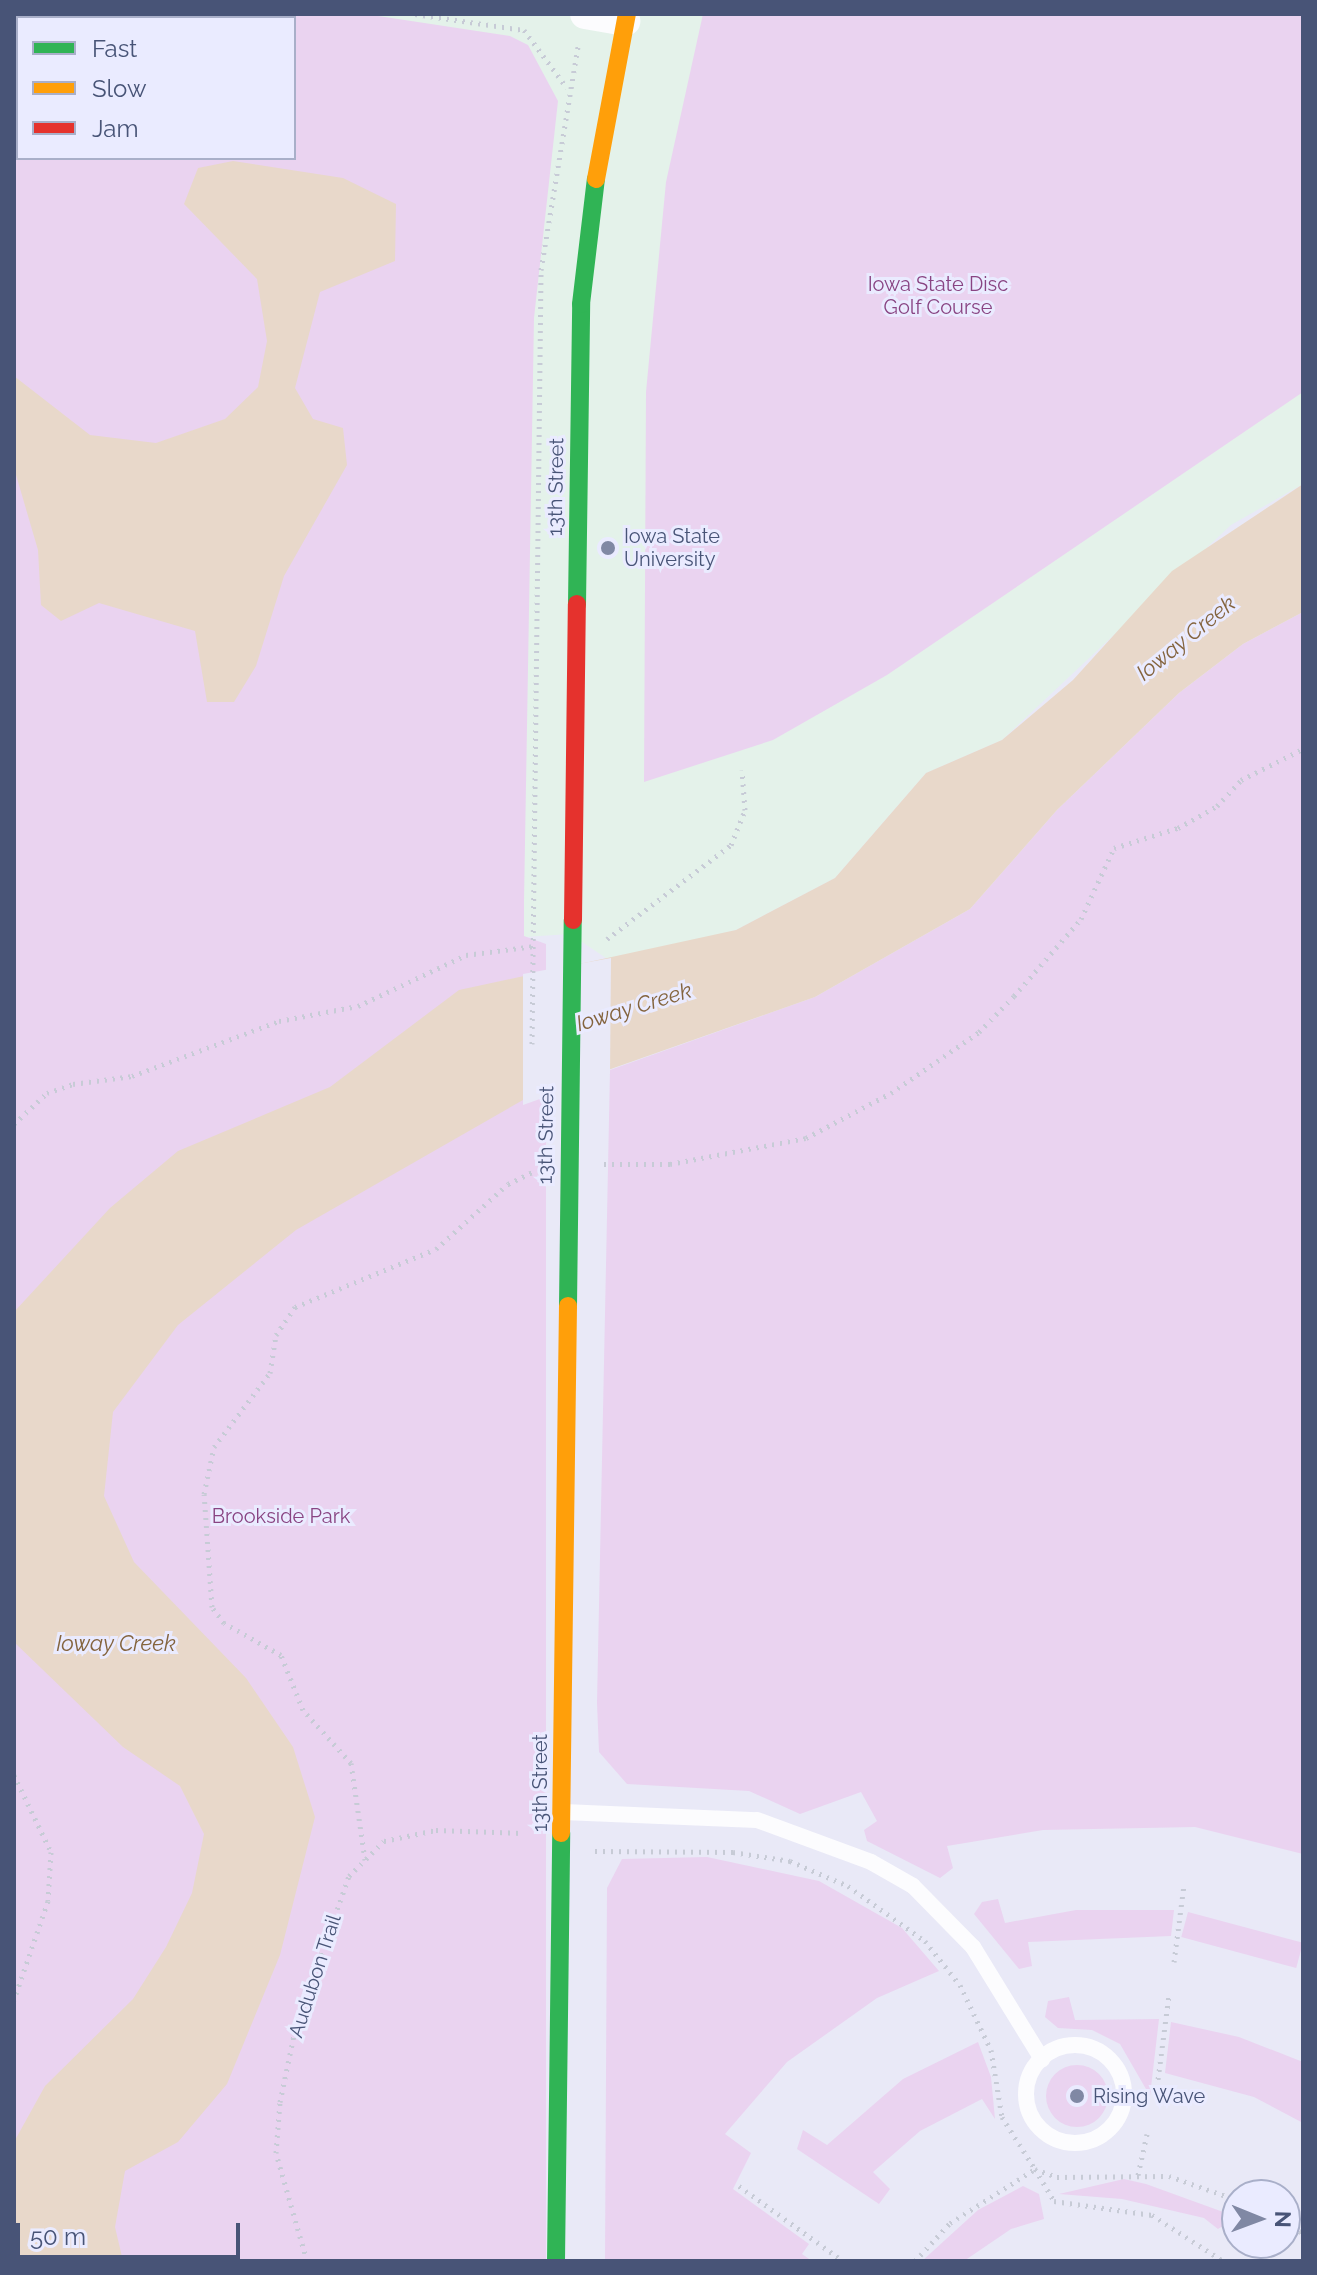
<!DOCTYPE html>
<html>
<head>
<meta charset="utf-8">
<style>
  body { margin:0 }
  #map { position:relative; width:1317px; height:2275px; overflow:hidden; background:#e9e9f7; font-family:Raleway,sans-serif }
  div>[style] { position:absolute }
  .education>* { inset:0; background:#e4f2ea }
  .green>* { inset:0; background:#ead3f0; transform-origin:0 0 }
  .round { border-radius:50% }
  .water>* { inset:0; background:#e8d8ca }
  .pier>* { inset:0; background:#e9e9f7 }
  .path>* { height:5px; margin-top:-2.5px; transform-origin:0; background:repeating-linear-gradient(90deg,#c7cbd6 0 2px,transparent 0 8px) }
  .lane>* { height:16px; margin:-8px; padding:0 8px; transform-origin:8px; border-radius:8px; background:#fcfcfe }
  .lane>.ring { margin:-8px; padding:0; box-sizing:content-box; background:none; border:16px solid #fcfcfe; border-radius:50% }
  .street>* { height:30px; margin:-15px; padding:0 15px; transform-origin:15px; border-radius:15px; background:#fcfcfe }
  .fast>* { height:18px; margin:-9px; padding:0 9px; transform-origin:9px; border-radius:9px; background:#30b455 }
  .slow>* { height:18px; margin:-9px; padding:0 9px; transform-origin:9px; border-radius:9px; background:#ff9f0a }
  .jam>* { height:18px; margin:-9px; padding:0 9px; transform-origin:9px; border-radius:9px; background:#e5322d }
  .dots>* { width:22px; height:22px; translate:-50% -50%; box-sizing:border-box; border:4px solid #eaebff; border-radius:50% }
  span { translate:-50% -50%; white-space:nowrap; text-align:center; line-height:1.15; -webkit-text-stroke:6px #eaebff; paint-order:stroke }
  .park-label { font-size:20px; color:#894483 }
  .street-label { font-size:20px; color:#485477 }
  .poi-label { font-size:20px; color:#485477 }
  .left { translate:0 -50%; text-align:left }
  .water-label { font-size:22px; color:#84643e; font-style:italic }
  .frame { position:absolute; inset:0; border:16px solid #485477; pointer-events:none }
  .legend { position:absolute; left:16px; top:16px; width:280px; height:144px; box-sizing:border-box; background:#eaebff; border:2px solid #a9afc9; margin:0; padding:10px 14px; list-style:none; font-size:24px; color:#485477 }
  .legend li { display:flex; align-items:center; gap:16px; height:40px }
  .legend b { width:40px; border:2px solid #a9afc9 }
  .north { position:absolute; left:1221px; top:2179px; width:80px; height:80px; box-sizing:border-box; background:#eaebff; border:2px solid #a9afc9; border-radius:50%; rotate:91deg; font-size:22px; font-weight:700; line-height:32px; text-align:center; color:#485477 }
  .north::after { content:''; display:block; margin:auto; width:28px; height:36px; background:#8088a4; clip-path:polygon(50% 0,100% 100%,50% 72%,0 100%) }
  .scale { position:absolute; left:16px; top:2223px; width:224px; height:36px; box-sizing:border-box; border:4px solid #485477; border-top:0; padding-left:10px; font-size:24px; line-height:28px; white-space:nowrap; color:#485477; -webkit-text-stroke:6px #eaebff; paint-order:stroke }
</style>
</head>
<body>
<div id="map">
  <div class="education">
    <div style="clip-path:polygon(evenodd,14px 14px,1303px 14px,1303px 484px,1231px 525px,1002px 740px,926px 773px,835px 878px,736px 930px,612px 962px,570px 934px,524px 937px,14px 1032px,14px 14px,18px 18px,294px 18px,294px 158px,18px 158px,18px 18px)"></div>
  </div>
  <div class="green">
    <div style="clip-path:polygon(evenodd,14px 14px,365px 14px,510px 36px,528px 45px,558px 101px,534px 318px,524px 902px,524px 936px,546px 944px,546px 2261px,14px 2261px,14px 14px,18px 18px,294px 18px,294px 158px,18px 158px,18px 18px)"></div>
    <div style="clip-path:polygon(703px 14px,1303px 14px,1303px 392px,887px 675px,773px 740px,644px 782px,646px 392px,666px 182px)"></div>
    <div style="clip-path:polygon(1303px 612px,1303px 1854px,1195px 1827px,1043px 1830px,947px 1846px,953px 1868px,940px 1878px,867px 1841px,864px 1830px,877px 1821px,861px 1792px,800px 1814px,749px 1791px,627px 1784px,599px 1752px,597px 1703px,610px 1070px,815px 997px,970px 909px,1057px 810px,1179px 693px,1243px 644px)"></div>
    <div style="clip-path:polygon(707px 1857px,819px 1881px,902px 1928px,939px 1971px,877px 1998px,787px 2062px,725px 2134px,751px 2153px,733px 2189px,809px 2244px,802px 2254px,812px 2261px,605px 2261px,607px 1888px,622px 1859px)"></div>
    <div style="clip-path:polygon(998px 1899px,1005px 1923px,1076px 1910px,1174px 1910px,1171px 1936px,1028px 1942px,1032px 1966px,1019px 1969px,974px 1914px,982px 1902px)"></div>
    <div style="left:1188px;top:1912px;width:119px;height:26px;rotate:15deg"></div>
    <div style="clip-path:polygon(1069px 1997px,1075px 2020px,1159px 2019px,1150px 2096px,1120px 2044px,1092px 2030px,1058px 2028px,1045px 2017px,1048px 2001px)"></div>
    <div style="clip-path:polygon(1171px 2022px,1239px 2037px,1303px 2062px,1303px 2123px,1254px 2097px,1165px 2073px)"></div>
    <div style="clip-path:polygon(978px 2042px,991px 2077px,995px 2119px,982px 2099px,920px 2131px,873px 2172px,890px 2189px,879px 2204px,797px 2149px,803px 2130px,827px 2145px,903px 2079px)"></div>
    <div class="round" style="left:1046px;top:2065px;width:62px;height:62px"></div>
    <div style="clip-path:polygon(1124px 2179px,1146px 2184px,1237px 2217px,1218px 2229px,1204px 2218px,1122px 2199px,1059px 2194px)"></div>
    <div style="clip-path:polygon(1023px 2186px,1039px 2194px,1044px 2219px,1011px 2229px,964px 2261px,922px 2261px,978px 2210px)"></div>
  </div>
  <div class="water">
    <div style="clip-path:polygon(233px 161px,343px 178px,396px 204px,395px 261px,320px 292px,295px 388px,313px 419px,343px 428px,347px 465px,284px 576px,256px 666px,234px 702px,207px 702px,195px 631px,99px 603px,61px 621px,41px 605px,38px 550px,14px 468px,14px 376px,90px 435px,156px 443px,225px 419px,258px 387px,267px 341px,257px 279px,184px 204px,198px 168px)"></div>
    <div style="clip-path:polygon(1303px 484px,1303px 612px,1243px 644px,1179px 693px,1057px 810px,970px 909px,815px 997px,523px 1100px,296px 1230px,178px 1325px,113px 1412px,104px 1496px,134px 1562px,246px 1678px,293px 1747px,315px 1817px,280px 1955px,227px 2084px,178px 2142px,125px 2171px,115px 2227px,123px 2261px,14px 2261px,14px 2142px,45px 2086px,133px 1999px,166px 1947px,192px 1893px,204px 1834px,180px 1786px,123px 1747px,14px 1642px,14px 1312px,110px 1208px,178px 1151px,330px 1087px,459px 990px,736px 930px,835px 878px,926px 773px,1002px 740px,1073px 680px,1172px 571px)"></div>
  </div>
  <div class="pier">
    <div style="clip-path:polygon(611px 958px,610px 1074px,523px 1105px,523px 974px)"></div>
  </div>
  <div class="path">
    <div style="left:415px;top:14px;width:110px;rotate:8.4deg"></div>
    <div style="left:524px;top:30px;width:72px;rotate:53.4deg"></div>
    <div style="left:607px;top:939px;width:156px;rotate:-37.2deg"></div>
    <div style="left:731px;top:845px;width:38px;rotate:-68deg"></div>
    <div style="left:745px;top:810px;width:40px;rotate:-94.3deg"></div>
    <div style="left:532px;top:1044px;width:774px;rotate:-89.33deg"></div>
    <div style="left:541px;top:270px;width:227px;rotate:-80.6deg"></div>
    <div style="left:14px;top:1124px;width:45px;rotate:-43.2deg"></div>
    <div style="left:47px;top:1093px;width:28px;rotate:-19deg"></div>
    <div style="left:73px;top:1084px;width:60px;rotate:-7.7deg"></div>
    <div style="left:132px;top:1076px;width:157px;rotate:-20.5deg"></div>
    <div style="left:279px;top:1021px;width:80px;rotate:-10.8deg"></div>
    <div style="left:358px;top:1006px;width:119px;rotate:-25.3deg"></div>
    <div style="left:466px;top:955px;width:69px;rotate:-7.5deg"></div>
    <div style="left:604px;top:1164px;width:66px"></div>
    <div style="left:670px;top:1164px;width:138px;rotate:-10.8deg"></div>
    <div style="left:806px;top:1138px;width:96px;rotate:-27.9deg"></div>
    <div style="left:891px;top:1093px;width:107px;rotate:-34.7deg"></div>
    <div style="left:979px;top:1032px;width:50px;rotate:-45.8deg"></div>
    <div style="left:1014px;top:996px;width:102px;rotate:-49deg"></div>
    <div style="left:1081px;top:919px;width:78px;rotate:-65.1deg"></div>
    <div style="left:1114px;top:848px;width:67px;rotate:-17.4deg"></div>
    <div style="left:1178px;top:828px;width:45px;rotate:-29.4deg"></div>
    <div style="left:1217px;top:806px;width:35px;rotate:-47deg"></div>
    <div style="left:1241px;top:780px;width:69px;rotate:-26.6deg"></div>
    <div style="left:14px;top:1775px;width:85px;rotate:64.3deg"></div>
    <div style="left:51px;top:1852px;width:49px;rotate:93.5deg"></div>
    <div style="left:48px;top:1901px;width:105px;rotate:109deg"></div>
    <div style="left:595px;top:1851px;width:138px;rotate:0.4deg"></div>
    <div style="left:733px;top:1852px;width:58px;rotate:9deg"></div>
    <div style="left:790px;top:1861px;width:63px;rotate:23.3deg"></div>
    <div style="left:848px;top:1886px;width:95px;rotate:35.5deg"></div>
    <div style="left:925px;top:1941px;width:56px;rotate:51.5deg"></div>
    <div style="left:960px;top:1985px;width:72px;rotate:64.5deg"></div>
    <div style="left:991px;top:2050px;width:68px;rotate:80.7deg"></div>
    <div style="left:1002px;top:2117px;width:62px;rotate:57.6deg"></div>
    <div style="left:1035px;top:2169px;width:23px;rotate:20deg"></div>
    <div style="left:1057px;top:2177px;width:112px;rotate:-0.5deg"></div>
    <div style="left:1169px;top:2176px;width:72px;rotate:19.4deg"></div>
    <div style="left:365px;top:1860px;width:98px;rotate:-98.2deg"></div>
    <div style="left:351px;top:1763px;width:72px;rotate:-132.2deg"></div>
    <div style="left:303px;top:1710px;width:59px;rotate:-111.8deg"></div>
    <div style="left:281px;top:1655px;width:65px;rotate:-150.7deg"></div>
    <div style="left:224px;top:1623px;width:20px;rotate:-127deg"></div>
    <div style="left:212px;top:1607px;width:113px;rotate:-94deg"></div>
    <div style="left:204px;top:1494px;width:48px;rotate:-78deg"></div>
    <div style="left:214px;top:1447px;width:93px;rotate:-52.9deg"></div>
    <div style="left:270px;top:1373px;width:38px;rotate:-81deg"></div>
    <div style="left:276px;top:1335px;width:34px;rotate:-56deg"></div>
    <div style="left:295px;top:1307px;width:152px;rotate:-22.4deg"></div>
    <div style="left:436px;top:1249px;width:97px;rotate:-42.1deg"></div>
    <div style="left:508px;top:1184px;width:30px;rotate:-26deg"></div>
    <div style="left:1174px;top:1962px;width:78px;rotate:-82.6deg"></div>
    <div style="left:1156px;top:2095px;width:101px;rotate:-82.6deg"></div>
    <div style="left:1138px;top:2175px;width:42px;rotate:-77.6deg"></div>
    <div style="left:739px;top:2186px;width:128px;rotate:35.8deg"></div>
    <div style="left:1285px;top:2224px;width:20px;rotate:27deg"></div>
    <div style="left:307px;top:2261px;width:112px;rotate:-106deg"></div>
    <div style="left:276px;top:2153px;width:51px;rotate:-85.5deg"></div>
    <div style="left:280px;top:2102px;width:74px;rotate:-78.2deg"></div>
    <div style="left:295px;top:2030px;width:163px;rotate:-70.7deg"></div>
    <div style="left:349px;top:1876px;width:49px;rotate:-45deg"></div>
    <div style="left:384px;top:1841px;width:53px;rotate:-11.9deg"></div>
    <div style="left:436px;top:1830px;width:86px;rotate:2deg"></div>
    <div style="left:915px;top:2261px;width:52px;rotate:-47.4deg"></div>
    <div style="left:950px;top:2223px;width:101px;rotate:-32.4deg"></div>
    <div style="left:1035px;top:2169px;width:37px;rotate:59deg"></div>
    <div style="left:1054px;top:2201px;width:99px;rotate:8.1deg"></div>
    <div style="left:1152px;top:2215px;width:85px;rotate:32.9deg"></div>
  </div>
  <div class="lane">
    <div style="left:563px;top:1812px;width:194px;rotate:2.4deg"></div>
    <div style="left:757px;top:1820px;width:121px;rotate:20.2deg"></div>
    <div style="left:871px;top:1862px;width:48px;rotate:29.7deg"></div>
    <div style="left:913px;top:1886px;width:86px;rotate:45.5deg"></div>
    <div style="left:973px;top:1947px;width:132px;rotate:58.4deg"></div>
    <div class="ring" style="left:1026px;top:2045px;width:82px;height:82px"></div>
  </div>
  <div class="street">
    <div style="left:585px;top:14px;width:41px;rotate:9.9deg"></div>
  </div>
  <div class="fast">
    <div style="left:577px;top:604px;width:300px;rotate:-89.2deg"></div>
    <div style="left:581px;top:304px;width:126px;rotate:-83.2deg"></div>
    <div style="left:568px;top:1306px;width:386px;rotate:-89.3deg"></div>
    <div style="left:556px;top:2261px;width:428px;rotate:-89.3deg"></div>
  </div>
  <div class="slow">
    <div style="left:596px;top:179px;width:168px;rotate:-79.4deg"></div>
    <div style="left:561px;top:1833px;width:527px;rotate:-89.24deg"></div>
  </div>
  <div class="jam">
    <div style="left:573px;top:920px;width:316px;rotate:-89.3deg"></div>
  </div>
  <div class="dots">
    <div style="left:608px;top:548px;background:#8088a4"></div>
    <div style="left:1077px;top:2096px;background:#8088a4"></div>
  </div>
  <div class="park-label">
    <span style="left:938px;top:296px">Iowa State Disc<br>Golf Course</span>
    <span style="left:281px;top:1516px">Brookside Park</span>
  </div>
  <div class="street-label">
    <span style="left:556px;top:487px;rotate:-89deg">13th Street</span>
    <span style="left:546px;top:1135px;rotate:-89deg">13th Street</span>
    <span style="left:540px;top:1783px;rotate:-90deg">13th Street</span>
    <span style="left:315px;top:1976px;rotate:-72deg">Audubon Trail</span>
  </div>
  <div class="poi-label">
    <span class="left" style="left:624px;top:548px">Iowa State<br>University</span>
    <span class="left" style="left:1093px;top:2096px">Rising Wave</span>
  </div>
  <div class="water-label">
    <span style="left:1186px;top:638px;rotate:-39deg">Ioway Creek</span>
    <span style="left:634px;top:1007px;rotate:-17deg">Ioway Creek</span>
    <span style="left:116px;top:1644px">Ioway Creek</span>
  </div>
  <div class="frame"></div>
  <ul class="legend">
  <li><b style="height:10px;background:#30b455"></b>Fast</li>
  <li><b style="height:10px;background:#ff9f0a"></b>Slow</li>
  <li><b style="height:10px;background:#e5322d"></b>Jam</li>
  </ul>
  <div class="north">N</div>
  <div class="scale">50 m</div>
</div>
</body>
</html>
